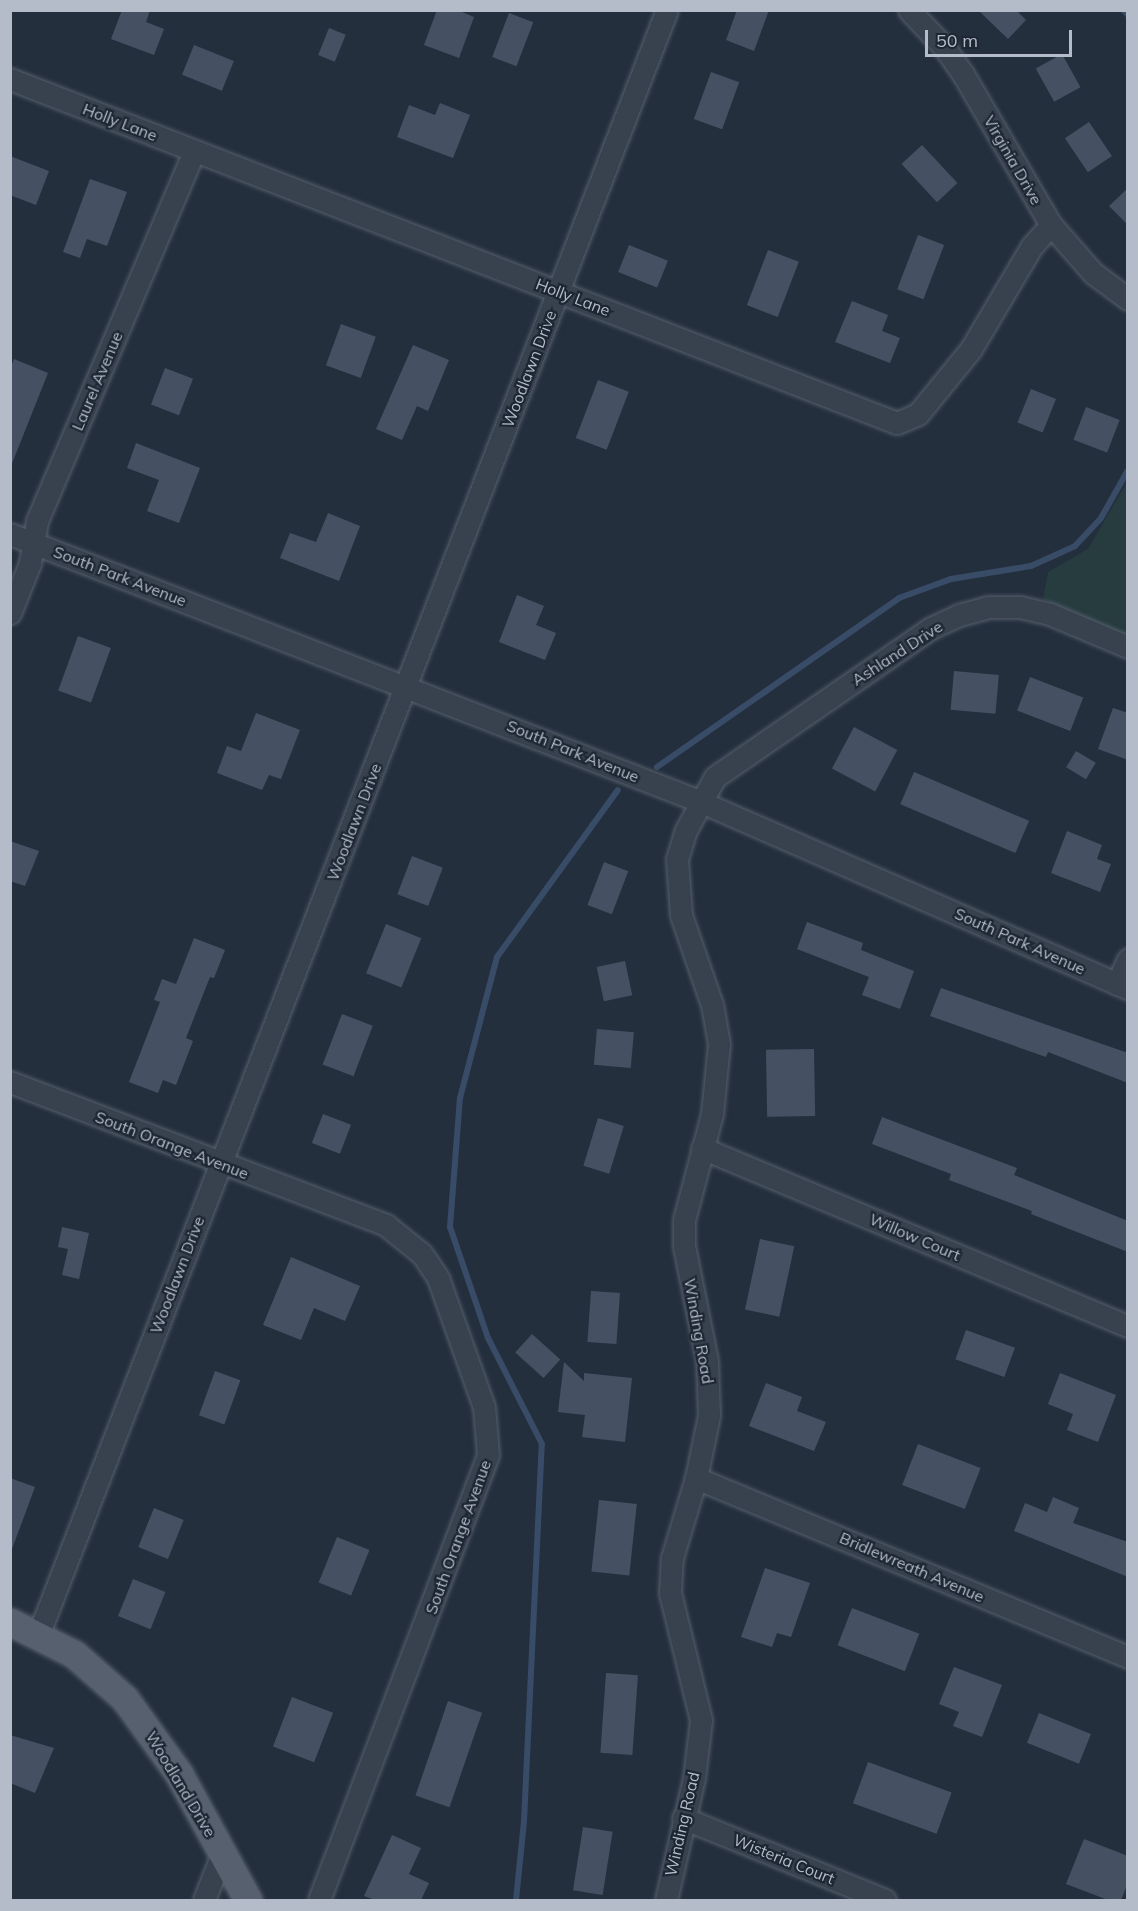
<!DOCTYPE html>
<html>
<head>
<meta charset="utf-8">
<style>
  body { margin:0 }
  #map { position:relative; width:1138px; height:1911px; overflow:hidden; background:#242f3e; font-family:Mulish,sans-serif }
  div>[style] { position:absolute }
  .green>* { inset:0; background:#263c3f }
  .stream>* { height:6px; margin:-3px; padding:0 3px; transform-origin:3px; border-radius:3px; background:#394c67 }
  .building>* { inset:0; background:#455162; transform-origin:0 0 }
  .roads { filter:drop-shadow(0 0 2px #565f6c) drop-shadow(0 0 2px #565f6c) }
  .minor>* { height:21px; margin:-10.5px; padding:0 10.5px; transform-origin:10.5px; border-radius:10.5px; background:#38414e }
  .major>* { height:27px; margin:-13.5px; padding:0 13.5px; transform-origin:13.5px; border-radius:13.5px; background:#56606e }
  span { translate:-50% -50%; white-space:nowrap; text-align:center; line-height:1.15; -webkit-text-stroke:4.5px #1d2633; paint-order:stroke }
  .street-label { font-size:16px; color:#b4bcc9 }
  .frame { position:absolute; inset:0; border:12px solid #b4bcc9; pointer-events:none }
  .scale { position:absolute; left:925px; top:30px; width:147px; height:27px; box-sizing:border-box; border:3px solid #b4bcc9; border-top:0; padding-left:8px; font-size:18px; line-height:21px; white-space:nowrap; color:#b4bcc9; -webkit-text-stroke:4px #1d2633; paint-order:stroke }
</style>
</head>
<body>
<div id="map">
  <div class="green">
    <div style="clip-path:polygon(1127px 482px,1127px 635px,1043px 599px,1048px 572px,1088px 549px)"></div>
  </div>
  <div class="stream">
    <div style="left:1123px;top:10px;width:7px;rotate:45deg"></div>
    <div style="left:657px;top:767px;width:295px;rotate:-34.9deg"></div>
    <div style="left:899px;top:598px;width:55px;rotate:-20.1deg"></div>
    <div style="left:951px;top:579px;width:81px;rotate:-9.2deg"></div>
    <div style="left:1031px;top:566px;width:48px;rotate:-24.4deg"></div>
    <div style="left:1075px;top:546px;width:38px;rotate:-47deg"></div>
    <div style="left:1101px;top:518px;width:55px;rotate:-60.6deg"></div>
    <div style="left:516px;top:1900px;width:79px;rotate:-84.2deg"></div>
    <div style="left:524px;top:1821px;width:377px;rotate:-87.3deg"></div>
    <div style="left:542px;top:1444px;width:119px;rotate:-117deg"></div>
    <div style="left:488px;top:1338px;width:117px;rotate:-108.9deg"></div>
    <div style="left:450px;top:1227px;width:129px;rotate:-85.6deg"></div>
    <div style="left:460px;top:1098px;width:146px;rotate:-75.3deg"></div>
    <div style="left:497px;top:957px;width:206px;rotate:-54.1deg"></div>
  </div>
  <div class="building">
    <div style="clip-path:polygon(122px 10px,150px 10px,146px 22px,164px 29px,154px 55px,111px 39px)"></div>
    <div style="clip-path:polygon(437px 10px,457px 10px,474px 17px,459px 58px,424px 45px)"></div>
    <div style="clip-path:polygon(737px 10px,769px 10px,754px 51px,726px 40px)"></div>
    <div style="clip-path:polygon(978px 10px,1016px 10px,1026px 20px,1008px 39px)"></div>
    <div style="left:509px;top:13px;width:26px;height:47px;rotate:21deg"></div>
    <div style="left:329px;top:28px;width:18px;height:29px;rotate:22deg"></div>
    <div style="left:194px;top:45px;width:43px;height:32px;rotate:22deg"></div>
    <div style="left:1062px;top:54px;width:38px;height:30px;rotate:61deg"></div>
    <div style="left:711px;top:72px;width:30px;height:50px;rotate:20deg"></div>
    <div style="clip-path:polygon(440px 103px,470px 115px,453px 158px,397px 137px,409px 105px,435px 115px)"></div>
    <div style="left:1089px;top:122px;width:41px;height:29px;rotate:56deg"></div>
    <div style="left:922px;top:145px;width:52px;height:28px;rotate:47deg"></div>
    <div style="clip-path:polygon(10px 156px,49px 171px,36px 205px,10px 195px)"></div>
    <div style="clip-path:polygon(90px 179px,127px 192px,107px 246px,87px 239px,80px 258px,63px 252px)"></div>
    <div style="clip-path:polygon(1128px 188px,1128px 225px,1109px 206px)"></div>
    <div style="left:918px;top:235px;width:28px;height:58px;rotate:21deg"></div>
    <div style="left:629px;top:245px;width:42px;height:29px;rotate:22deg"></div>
    <div style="left:768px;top:250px;width:33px;height:59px;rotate:21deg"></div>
    <div style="clip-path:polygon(852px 301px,888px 315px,882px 331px,900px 338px,890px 363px,835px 342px)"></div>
    <div style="left:341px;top:324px;width:37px;height:44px;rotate:20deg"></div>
    <div style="clip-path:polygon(413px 345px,449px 360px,428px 411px,417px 406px,402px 440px,376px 429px)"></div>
    <div style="clip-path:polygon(14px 359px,48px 373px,11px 466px,10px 368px)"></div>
    <div style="left:165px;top:368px;width:30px;height:39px;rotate:21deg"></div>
    <div style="left:598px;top:380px;width:33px;height:62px;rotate:21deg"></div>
    <div style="left:1031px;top:389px;width:27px;height:36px;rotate:22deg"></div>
    <div style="left:1086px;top:407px;width:36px;height:35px;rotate:21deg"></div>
    <div style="clip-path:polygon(136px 443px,200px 468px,179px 523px,147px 511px,159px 480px,127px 468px)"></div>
    <div style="clip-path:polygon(328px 513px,360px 526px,339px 581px,280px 558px,290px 533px,316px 542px)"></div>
    <div style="clip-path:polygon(517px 595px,544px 606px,536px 625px,556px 633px,545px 660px,499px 642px)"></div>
    <div style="left:78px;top:636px;width:35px;height:58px;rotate:20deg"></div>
    <div style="left:954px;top:671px;width:45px;height:39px;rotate:5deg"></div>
    <div style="left:1030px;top:677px;width:57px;height:36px;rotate:21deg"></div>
    <div style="clip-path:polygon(1113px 708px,1128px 713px,1128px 760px,1098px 749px)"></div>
    <div style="clip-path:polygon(256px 713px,300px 730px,281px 779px,269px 775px,262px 790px,217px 773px,227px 746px,241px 751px)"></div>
    <div style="left:854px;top:727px;width:49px;height:47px;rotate:28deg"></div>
    <div style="left:1076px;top:751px;width:23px;height:19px;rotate:31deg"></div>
    <div style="left:914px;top:772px;width:125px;height:35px;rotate:23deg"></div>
    <div style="clip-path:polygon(1067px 831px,1102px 845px,1097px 859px,1111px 864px,1100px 892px,1051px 873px)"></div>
    <div style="clip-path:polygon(10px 841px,39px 851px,25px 886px,10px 881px)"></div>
    <div style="left:412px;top:856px;width:33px;height:41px;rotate:21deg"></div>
    <div style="left:604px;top:862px;width:26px;height:46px;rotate:21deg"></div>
    <div style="clip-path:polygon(807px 922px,863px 943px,861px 950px,914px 971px,900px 1009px,862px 995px,869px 977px,797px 949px)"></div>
    <div style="left:386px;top:924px;width:38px;height:53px;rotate:22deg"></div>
    <div style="clip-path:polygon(194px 938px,225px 950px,214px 978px,210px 977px,186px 1038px,193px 1041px,176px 1085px,163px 1080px,158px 1093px,129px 1082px,160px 1002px,154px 1000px,162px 979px,176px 984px)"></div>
    <div style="left:625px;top:961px;width:35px;height:29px;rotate:78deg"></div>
    <div style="clip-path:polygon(941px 988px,1128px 1053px,1128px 1083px,1048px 1052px,1046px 1057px,930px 1016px)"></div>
    <div style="left:342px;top:1014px;width:33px;height:54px;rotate:21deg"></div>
    <div style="left:597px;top:1029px;width:37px;height:36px;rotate:5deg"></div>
    <div style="left:814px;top:1049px;width:67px;height:48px;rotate:89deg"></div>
    <div style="left:323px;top:1114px;width:30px;height:31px;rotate:21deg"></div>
    <div style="clip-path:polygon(882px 1117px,1017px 1168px,1014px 1175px,1128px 1221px,1128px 1252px,1031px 1214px,1032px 1211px,949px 1180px,951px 1174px,872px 1144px)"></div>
    <div style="left:598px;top:1118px;width:27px;height:50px;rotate:17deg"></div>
    <div style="clip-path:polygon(62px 1227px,89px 1233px,79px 1279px,62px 1275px,68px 1249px,58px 1247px)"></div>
    <div style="left:760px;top:1239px;width:35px;height:72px;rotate:12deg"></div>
    <div style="clip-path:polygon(291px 1257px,360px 1286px,345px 1321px,314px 1308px,301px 1340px,263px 1325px)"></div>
    <div style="left:591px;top:1291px;width:29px;height:51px;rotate:4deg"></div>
    <div style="left:966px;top:1330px;width:52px;height:31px;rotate:20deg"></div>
    <div style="left:532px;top:1334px;width:38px;height:25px;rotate:42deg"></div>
    <div style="clip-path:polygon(564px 1362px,584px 1381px,584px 1373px,632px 1378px,625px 1442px,582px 1437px,585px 1415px,558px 1412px)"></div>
    <div style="left:215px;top:1371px;width:27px;height:47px;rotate:20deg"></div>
    <div style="clip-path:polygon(1060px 1373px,1116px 1395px,1098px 1442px,1067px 1430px,1073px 1414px,1048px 1404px)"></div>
    <div style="clip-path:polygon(766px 1383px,802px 1397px,797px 1411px,826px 1422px,814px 1451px,749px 1426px)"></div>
    <div style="left:918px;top:1444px;width:67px;height:44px;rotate:21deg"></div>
    <div style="clip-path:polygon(10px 1478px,35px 1487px,12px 1549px,10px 1549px)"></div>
    <div style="clip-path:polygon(1053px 1497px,1079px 1508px,1073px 1523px,1128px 1542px,1128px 1577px,1014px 1531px,1025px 1503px,1047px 1512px)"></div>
    <div style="left:599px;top:1500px;width:38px;height:72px;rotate:6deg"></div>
    <div style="left:154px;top:1508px;width:32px;height:42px;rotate:22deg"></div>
    <div style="left:337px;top:1537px;width:35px;height:49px;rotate:22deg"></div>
    <div style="clip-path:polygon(765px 1568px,810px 1583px,791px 1637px,777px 1633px,772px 1647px,741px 1637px)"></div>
    <div style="left:133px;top:1579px;width:35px;height:40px;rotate:22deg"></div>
    <div style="left:852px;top:1608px;width:72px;height:40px;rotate:21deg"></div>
    <div style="clip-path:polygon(954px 1667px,1002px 1685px,982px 1737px,953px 1726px,959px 1712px,939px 1704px)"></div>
    <div style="left:606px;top:1673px;width:32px;height:80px;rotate:4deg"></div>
    <div style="left:292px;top:1697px;width:44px;height:53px;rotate:21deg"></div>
    <div style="left:448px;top:1701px;width:36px;height:100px;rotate:19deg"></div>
    <div style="left:1039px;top:1713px;width:56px;height:32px;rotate:22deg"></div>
    <div style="clip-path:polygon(10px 1735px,54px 1748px,35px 1793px,10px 1783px)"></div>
    <div style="left:868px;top:1762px;width:89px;height:44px;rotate:20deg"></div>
    <div style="left:583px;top:1827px;width:30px;height:64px;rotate:9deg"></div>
    <div style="clip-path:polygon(392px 1835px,421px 1848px,409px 1874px,429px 1883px,421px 1900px,375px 1900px,364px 1896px)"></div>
    <div style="clip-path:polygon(1084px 1839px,1128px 1856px,1128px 1883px,1121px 1900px,1108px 1900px,1066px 1884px)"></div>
  </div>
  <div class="roads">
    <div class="minor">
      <div style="left:909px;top:10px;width:51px;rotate:46.6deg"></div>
      <div style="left:944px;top:47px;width:33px;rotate:55deg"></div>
      <div style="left:963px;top:74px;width:175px;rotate:59.8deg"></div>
      <div style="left:1051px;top:225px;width:64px;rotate:48.8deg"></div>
      <div style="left:1093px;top:273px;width:44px;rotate:36.6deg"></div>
      <div style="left:10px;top:79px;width:951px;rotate:21.2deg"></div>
      <div style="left:897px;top:423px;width:23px;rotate:-23deg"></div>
      <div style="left:918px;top:414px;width:84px;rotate:-50.8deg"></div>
      <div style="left:971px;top:349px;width:120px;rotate:-59.4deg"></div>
      <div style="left:1032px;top:246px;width:28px;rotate:-48deg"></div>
      <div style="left:10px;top:534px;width:739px;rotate:21.18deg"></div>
      <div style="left:699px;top:801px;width:468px;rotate:23.6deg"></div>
      <div style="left:10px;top:613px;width:54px;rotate:-68.2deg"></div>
      <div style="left:30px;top:563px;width:43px;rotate:-80.5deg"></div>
      <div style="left:37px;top:521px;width:402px;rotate:-67deg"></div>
      <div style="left:1117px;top:984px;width:27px;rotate:-66deg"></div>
      <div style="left:10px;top:1082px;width:402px;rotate:20.8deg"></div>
      <div style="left:386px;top:1225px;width:46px;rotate:38.9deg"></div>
      <div style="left:422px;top:1254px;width:29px;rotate:56deg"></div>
      <div style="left:438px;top:1278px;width:137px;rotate:70.4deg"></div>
      <div style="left:484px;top:1407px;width:48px;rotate:85.2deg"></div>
      <div style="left:488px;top:1455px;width:476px;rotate:110.8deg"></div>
      <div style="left:702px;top:1148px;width:462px;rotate:22.7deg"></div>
      <div style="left:696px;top:1478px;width:468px;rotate:22.5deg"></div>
      <div style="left:39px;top:1633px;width:1740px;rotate:-68.85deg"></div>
      <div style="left:683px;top:1818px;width:218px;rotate:22.1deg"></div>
      <div style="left:204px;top:1900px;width:49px;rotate:-68.6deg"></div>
      <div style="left:666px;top:1900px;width:125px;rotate:-77.1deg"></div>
      <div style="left:694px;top:1778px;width:58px;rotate:-83.1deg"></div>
      <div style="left:701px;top:1720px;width:131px;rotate:-103.7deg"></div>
      <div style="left:670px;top:1593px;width:35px;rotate:-87deg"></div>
      <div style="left:672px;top:1558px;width:84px;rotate:-73.3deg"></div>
      <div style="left:696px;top:1478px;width:64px;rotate:-78.3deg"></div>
      <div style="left:709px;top:1415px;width:54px;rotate:-92.1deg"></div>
      <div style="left:707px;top:1361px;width:117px;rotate:-101.3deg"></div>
      <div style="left:684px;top:1246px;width:26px;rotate:-90deg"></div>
      <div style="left:684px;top:1220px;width:110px;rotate:-75.2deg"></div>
      <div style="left:712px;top:1114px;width:70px;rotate:-84.3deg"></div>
      <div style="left:719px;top:1044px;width:40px;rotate:-100deg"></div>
      <div style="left:712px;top:1005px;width:95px;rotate:-109deg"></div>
      <div style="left:681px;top:915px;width:56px;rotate:-94.1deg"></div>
      <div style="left:677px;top:859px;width:30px;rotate:-73deg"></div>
      <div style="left:686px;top:830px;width:60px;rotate:-61.3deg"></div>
      <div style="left:715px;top:777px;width:262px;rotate:-34.6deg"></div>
      <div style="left:931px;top:628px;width:31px;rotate:-25deg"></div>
      <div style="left:959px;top:615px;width:30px;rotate:-15deg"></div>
      <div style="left:988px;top:607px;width:32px"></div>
      <div style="left:1020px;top:607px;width:31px;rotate:13deg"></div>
      <div style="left:1050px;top:614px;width:85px;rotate:22.9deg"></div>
    </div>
    <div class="major">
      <div style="left:10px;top:1622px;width:72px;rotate:26.6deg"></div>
      <div style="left:74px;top:1654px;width:68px;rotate:41.4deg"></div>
      <div style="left:125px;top:1699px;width:92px;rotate:54.2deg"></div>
      <div style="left:179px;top:1774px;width:144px;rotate:61.3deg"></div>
    </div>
  </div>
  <div class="street-label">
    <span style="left:120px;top:122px;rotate:21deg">Holly Lane</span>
    <span style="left:1013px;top:160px;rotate:60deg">Virginia Drive</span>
    <span style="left:573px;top:297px;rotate:21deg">Holly Lane</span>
    <span style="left:529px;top:369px;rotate:-69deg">Woodlawn Drive</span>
    <span style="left:97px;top:381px;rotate:-67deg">Laurel Avenue</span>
    <span style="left:120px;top:576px;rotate:21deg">South Park Avenue</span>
    <span style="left:897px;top:653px;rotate:-33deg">Ashland Drive</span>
    <span style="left:573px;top:751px;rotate:22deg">South Park Avenue</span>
    <span style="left:354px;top:822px;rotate:-69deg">Woodlawn Drive</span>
    <span style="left:1020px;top:941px;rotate:24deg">South Park Avenue</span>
    <span style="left:172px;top:1145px;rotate:21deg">South Orange Avenue</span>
    <span style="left:915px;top:1237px;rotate:23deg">Willow Court</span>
    <span style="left:177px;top:1275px;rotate:-69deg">Woodlawn Drive</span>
    <span style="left:699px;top:1331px;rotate:80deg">Winding Road</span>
    <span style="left:458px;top:1537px;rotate:-70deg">South Orange Avenue</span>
    <span style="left:912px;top:1567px;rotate:23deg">Bridlewreath Avenue</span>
    <span style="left:181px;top:1784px;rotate:59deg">Woodland Drive</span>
    <span style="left:682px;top:1824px;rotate:-77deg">Winding Road</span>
    <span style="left:784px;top:1859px;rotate:22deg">Wisteria Court</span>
  </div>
  <div class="frame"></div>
  <div class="scale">50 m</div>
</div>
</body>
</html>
